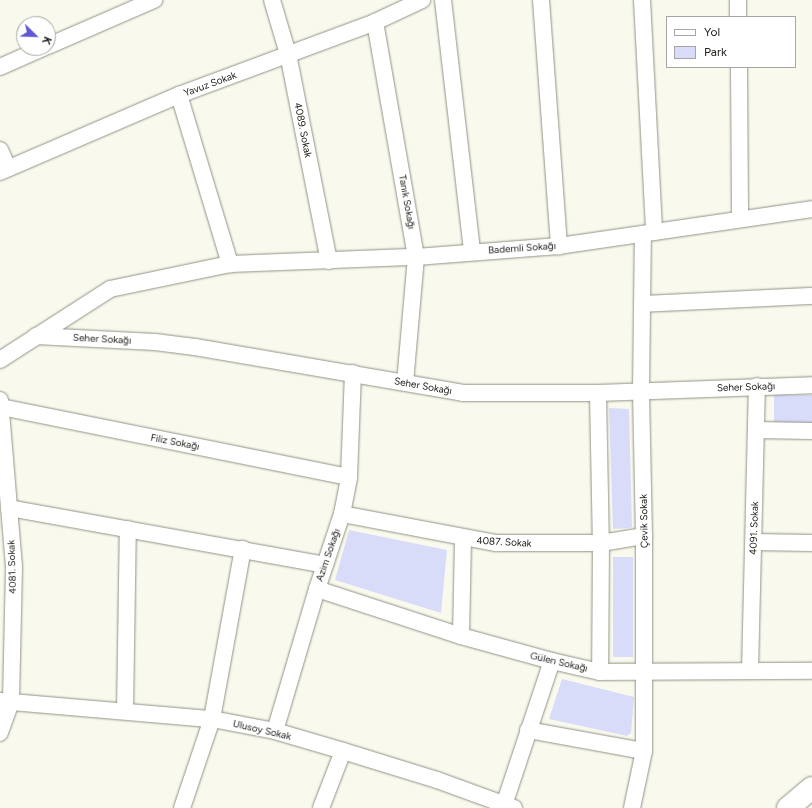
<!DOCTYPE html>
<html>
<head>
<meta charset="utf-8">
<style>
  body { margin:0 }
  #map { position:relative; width:812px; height:808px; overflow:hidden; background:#f9faed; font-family:Figtree,sans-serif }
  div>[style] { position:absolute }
  .green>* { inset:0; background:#d9dcf8; transform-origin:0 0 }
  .roads { filter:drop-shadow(0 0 1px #919286) drop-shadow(0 0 1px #919286) }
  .street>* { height:16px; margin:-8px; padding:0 8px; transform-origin:8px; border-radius:8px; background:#fff }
  .secondary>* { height:22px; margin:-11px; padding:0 11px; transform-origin:11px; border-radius:11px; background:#fff }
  span { translate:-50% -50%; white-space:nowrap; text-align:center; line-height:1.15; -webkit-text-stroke:3px #fff; paint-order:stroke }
  .street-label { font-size:10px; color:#20211c }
  .legend { position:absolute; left:666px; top:16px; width:130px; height:52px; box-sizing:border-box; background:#fff; border:1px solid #a6a6a4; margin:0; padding:5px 7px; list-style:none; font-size:12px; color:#20211c }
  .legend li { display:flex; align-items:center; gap:8px; height:20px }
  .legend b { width:20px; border:1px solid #a6a6a4 }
  .north { position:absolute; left:16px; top:16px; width:40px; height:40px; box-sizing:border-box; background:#fff; border:1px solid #a6a6a4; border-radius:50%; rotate:113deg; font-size:11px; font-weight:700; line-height:16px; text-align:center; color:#20211c }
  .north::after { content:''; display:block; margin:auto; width:14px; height:18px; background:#5f58d1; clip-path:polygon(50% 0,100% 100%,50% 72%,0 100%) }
</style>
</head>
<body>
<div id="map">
  <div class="green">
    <div style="left:812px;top:395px;width:28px;height:38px;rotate:90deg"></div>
    <div style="clip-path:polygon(609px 408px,629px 409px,632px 527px,629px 528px,613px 529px)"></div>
    <div style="clip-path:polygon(349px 530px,447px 550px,441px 613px,335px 580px)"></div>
    <div style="left:613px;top:557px;width:20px;height:100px"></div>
    <div style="clip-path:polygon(562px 679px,634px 697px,631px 733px,627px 736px,549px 719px)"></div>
  </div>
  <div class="roads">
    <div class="street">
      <div style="left:272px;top:0;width:56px;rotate:73.5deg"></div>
      <div style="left:288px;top:54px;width:211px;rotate:78.8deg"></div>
      <div style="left:443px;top:0;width:254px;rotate:83.4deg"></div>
      <div style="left:541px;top:0;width:247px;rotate:85.8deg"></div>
      <div style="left:642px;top:0;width:232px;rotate:87deg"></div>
      <div style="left:738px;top:0;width:17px;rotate:90deg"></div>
      <div style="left:375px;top:22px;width:239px;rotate:80.1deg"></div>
      <div style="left:416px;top:257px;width:126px;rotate:95deg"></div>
      <div style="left:48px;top:46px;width:116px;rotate:-23.5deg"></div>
      <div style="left:0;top:67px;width:47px;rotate:-23.8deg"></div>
      <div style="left:739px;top:67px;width:151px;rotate:89.6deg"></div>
      <div style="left:179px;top:95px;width:177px;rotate:73.2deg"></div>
      <div style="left:0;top:150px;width:20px;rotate:66deg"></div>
      <div style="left:0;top:172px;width:195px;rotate:-23.3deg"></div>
      <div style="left:179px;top:95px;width:209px;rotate:-20.4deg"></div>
      <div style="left:375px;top:22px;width:52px;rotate:-25.1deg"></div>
      <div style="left:642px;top:304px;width:170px;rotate:-2.7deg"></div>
      <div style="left:36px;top:336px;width:119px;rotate:2.9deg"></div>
      <div style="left:155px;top:342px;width:40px;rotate:7.1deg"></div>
      <div style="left:195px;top:347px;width:272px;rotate:9.7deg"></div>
      <div style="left:463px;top:393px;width:135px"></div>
      <div style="left:598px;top:393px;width:214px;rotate:-2.1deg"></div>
      <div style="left:0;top:360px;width:131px;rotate:-32.8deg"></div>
      <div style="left:110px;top:289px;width:123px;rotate:-11.8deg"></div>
      <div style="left:230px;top:264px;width:186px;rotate:-2.2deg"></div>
      <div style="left:416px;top:257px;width:143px;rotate:-4.4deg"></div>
      <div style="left:559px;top:246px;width:256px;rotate:-8.3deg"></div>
      <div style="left:598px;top:393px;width:150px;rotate:88.9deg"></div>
      <div style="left:601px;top:543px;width:129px;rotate:90.4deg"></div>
      <div style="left:0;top:400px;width:169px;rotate:85.2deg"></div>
      <div style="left:14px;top:568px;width:134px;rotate:91.3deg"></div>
      <div style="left:11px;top:702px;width:33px;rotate:110deg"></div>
      <div style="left:1px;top:407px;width:355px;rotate:11.4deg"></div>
      <div style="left:756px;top:430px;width:56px;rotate:1deg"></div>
      <div style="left:9px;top:508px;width:321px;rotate:10.2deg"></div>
      <div style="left:342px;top:514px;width:157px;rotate:10.7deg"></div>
      <div style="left:496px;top:543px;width:105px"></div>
      <div style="left:601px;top:543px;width:44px;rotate:-9.2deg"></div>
      <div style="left:754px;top:542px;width:58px;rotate:1deg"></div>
      <div style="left:317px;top:589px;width:151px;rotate:18.1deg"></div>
      <div style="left:461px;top:636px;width:94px;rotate:15.4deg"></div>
      <div style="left:552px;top:661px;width:49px;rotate:12.9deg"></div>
      <div style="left:600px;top:672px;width:212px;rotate:-0.3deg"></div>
      <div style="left:461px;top:636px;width:98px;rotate:-88.8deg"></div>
      <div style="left:750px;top:670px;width:284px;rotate:-88.6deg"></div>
      <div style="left:0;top:701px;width:213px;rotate:4.9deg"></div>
      <div style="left:212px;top:719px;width:64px;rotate:10.8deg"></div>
      <div style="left:275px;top:731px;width:71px;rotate:16.4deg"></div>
      <div style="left:343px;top:751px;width:98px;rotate:17.1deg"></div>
      <div style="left:437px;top:780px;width:82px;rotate:20deg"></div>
      <div style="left:125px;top:711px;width:182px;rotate:-89.1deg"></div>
      <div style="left:528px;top:730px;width:118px;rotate:10.3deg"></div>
      <div style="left:275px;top:731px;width:148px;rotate:-73.5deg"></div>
      <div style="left:317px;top:589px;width:79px;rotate:-71.6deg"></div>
      <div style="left:342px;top:514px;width:38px;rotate:-79deg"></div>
      <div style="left:349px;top:477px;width:104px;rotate:-87.8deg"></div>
      <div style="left:504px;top:805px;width:152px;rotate:-71.6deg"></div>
      <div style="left:182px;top:808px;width:94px;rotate:-71.4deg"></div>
      <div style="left:212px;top:719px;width:173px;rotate:-79.7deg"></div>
      <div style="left:321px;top:808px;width:61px;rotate:-68.9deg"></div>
      <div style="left:632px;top:808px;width:58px;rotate:-78.1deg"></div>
      <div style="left:644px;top:751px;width:215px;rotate:-90deg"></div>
      <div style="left:644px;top:536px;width:145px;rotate:-91.2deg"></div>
      <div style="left:641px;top:391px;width:157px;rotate:-89.3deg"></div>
    </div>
    <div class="secondary">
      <div style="left:788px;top:808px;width:31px;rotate:-40deg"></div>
    </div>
  </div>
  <div class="street-label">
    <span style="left:210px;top:84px;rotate:-20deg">Yavuz Sokak</span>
    <span style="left:303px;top:130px;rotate:79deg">4089. Sokak</span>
    <span style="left:407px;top:202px;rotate:80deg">Tanık Sokağı</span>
    <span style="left:522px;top:248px;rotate:-4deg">Bademli Sokağı</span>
    <span style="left:102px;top:339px;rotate:3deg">Seher Sokağı</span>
    <span style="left:423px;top:386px;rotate:10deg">Seher Sokağı</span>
    <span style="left:746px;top:387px;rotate:-2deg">Seher Sokağı</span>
    <span style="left:175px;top:442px;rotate:11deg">Filiz Sokağı</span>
    <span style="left:644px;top:521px;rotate:-91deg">Çevik Sokak</span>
    <span style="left:754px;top:528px;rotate:-88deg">4091. Sokak</span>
    <span style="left:504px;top:542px;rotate:3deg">4087. Sokak</span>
    <span style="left:328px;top:555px;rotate:-71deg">Azim Sokağı</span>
    <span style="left:12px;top:567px;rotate:-92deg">4081. Sokak</span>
    <span style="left:559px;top:662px;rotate:13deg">Gülen Sokağı</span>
    <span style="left:262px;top:730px;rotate:13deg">Ulusoy Sokak</span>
  </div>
  <ul class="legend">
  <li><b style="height:5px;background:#fff"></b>Yol</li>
  <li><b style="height:11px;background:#d9dcf8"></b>Park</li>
  </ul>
  <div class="north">K</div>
</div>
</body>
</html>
